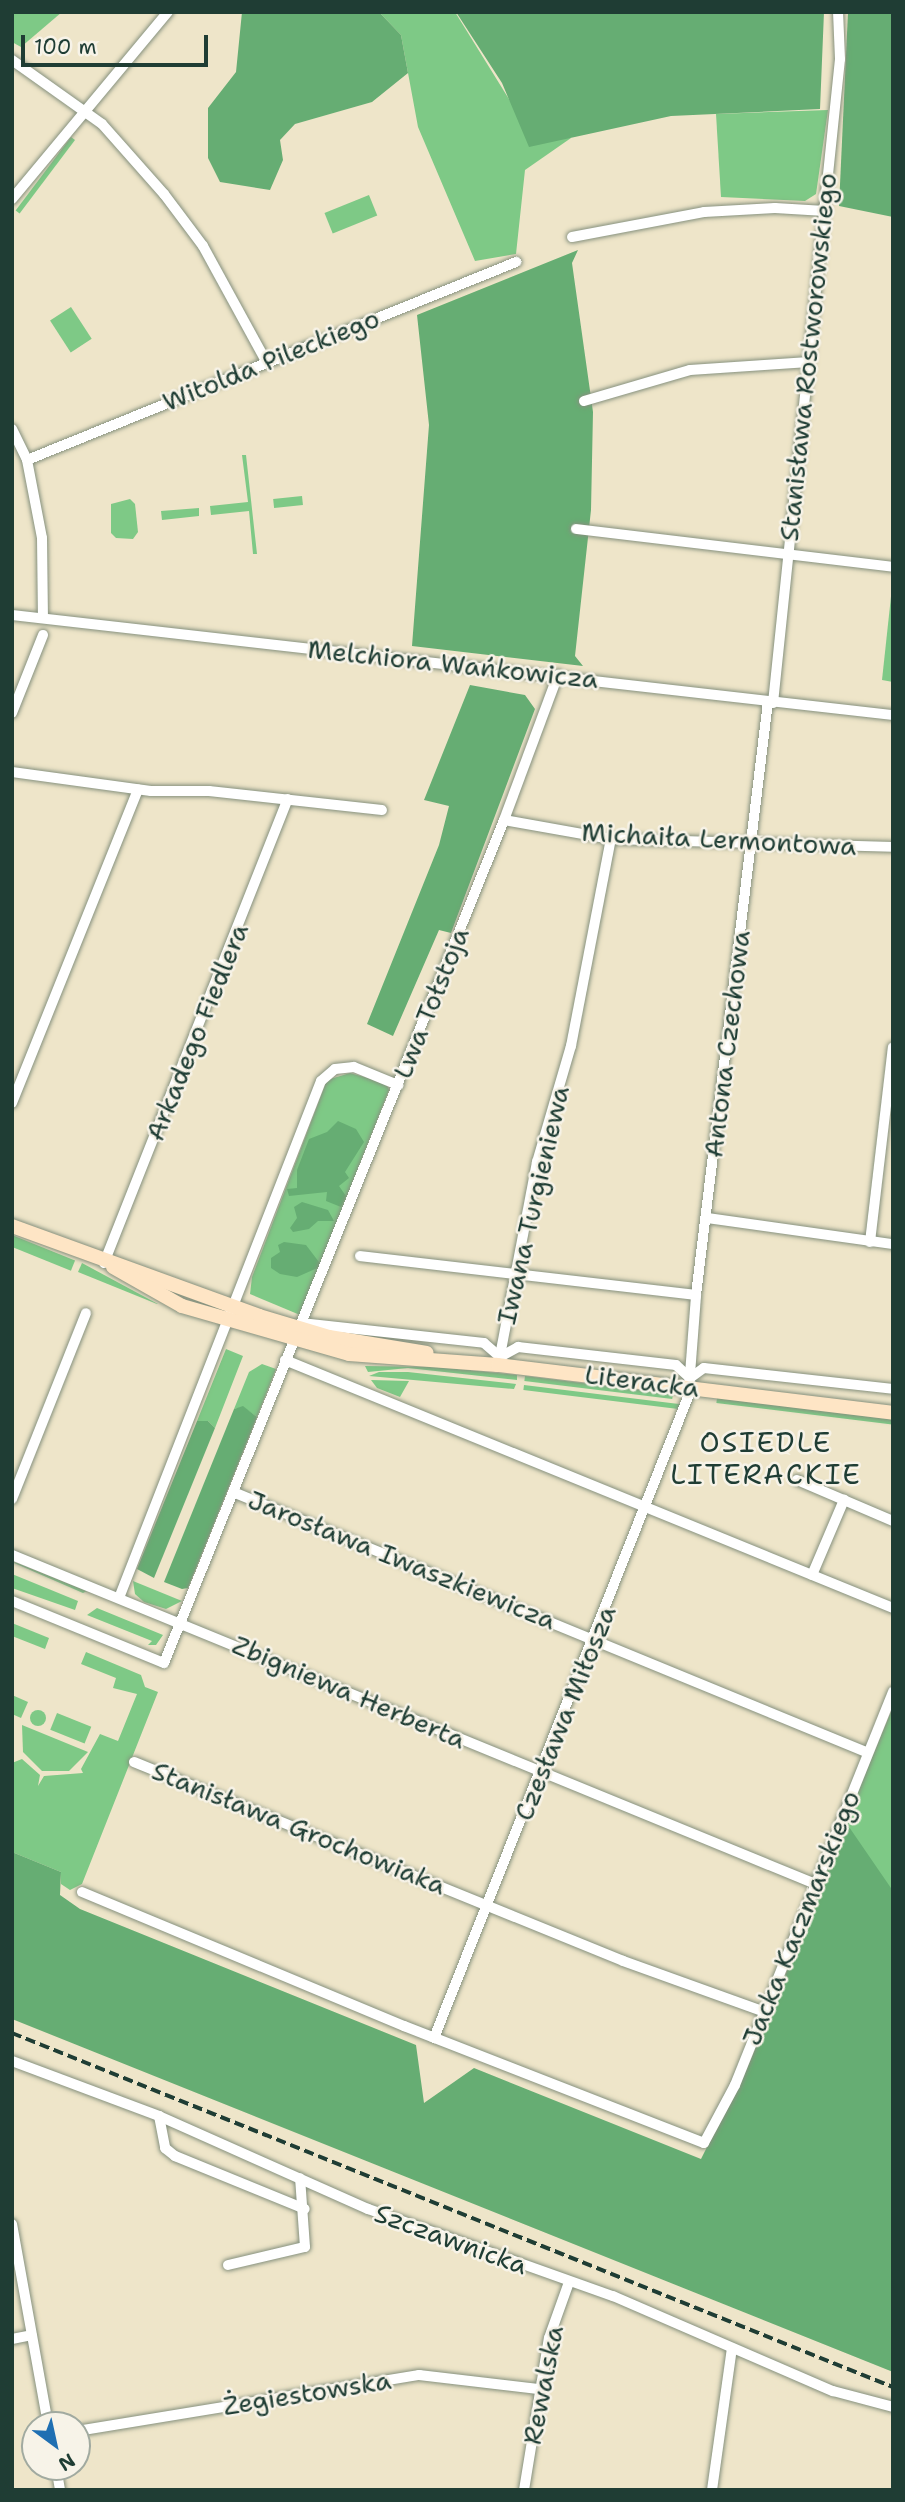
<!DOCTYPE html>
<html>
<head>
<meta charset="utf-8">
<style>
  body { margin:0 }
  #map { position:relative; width:905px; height:2502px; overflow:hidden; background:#eee5c9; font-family:"Shantell Sans",sans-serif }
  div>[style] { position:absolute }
  .green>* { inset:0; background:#7ec986; transform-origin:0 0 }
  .round { border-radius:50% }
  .forest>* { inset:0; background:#66ad73 }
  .roads { filter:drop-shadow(0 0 2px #86917e) drop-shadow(0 0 2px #86917e) }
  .street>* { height:10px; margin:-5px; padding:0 5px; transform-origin:5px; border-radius:5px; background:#fff }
  .secondary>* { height:14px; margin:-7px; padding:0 7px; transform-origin:7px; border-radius:7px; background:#fee5c5 }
  .rail>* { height:3.5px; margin-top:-1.75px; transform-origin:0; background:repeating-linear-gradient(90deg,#1f3d34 0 10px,transparent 0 15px) }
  span { translate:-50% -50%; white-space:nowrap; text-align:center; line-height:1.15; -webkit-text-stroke:5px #f7f3e8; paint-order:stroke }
  .street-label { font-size:26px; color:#1f3d34 }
  .neighbourhood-label { font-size:28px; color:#1f3d34; letter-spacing:2px }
  .frame { position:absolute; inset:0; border:14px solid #1f3d34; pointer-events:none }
  .north { position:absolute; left:21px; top:2411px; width:70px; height:70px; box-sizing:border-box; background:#f7f3e8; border:2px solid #a1aaa0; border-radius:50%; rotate:147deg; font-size:19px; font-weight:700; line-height:28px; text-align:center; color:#1f3d34 }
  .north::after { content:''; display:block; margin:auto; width:24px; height:32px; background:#1f6fb2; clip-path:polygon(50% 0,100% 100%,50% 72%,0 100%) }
  .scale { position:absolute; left:21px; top:35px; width:187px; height:32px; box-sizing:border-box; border:4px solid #1f3d34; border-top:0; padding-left:9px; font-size:21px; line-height:24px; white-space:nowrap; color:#1f3d34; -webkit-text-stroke:5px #f7f3e8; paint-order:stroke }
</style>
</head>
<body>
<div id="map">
  <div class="green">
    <div style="clip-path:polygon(12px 12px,62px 12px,21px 47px,12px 42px)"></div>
    <div style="clip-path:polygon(379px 12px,455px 12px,512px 104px,571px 138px,525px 170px,516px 254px,475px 261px,418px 127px,401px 35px)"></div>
    <div style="clip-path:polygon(828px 110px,816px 194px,805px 201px,721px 197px,716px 114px)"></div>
    <div style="left:71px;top:137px;width:5px;height:92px;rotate:37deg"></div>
    <div style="left:369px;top:195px;width:22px;height:48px;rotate:68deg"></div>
    <div style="left:71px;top:307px;width:38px;height:25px;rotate:57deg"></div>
    <div style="clip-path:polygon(242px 455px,246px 455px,257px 554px,253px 554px,249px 511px,211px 515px,210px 506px,248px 502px)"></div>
    <div style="left:302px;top:496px;width:9px;height:29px;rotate:84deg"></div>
    <div style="clip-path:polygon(130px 499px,135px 504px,138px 532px,133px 539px,116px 538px,111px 533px,111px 504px)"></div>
    <div style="clip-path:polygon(199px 508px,199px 516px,162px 520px,161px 511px)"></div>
    <div style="clip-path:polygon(893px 578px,893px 682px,882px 680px)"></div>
    <div style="clip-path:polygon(350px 1073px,386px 1083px,389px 1090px,300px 1315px,250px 1294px,252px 1277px,327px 1080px)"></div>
    <div style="left:12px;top:1235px;width:68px;height:11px;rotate:22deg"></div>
    <div style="clip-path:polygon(82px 1263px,158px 1304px,157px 1304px,78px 1272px)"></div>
    <div style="clip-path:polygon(226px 1349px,243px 1356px,215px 1428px,208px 1421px,197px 1421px)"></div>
    <div style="clip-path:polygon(262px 1364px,276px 1369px,257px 1417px,243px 1407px,234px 1409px,249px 1372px)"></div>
    <div style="clip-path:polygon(365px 1366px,437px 1367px,517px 1375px,517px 1380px,408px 1368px,368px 1372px)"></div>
    <div style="clip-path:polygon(379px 1372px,408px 1372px,516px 1384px,514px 1389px,369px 1376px)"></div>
    <div style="left:525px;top:1376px;width:149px;height:5px;rotate:7deg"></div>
    <div style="clip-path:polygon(371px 1380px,409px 1381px,400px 1397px,377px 1388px)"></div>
    <div style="left:524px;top:1385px;width:158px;height:5px;rotate:7deg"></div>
    <div style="left:717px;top:1398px;width:177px;height:5px;rotate:7deg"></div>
    <div style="clip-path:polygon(12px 1562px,17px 1563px,87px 1591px,83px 1593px)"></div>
    <div style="clip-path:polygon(12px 1574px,78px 1601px,75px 1610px,12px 1588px)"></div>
    <div style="clip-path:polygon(133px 1581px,182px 1601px,166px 1609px,144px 1602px,135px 1594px)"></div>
    <div style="clip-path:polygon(97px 1608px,163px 1635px,156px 1645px,148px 1645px,152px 1641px,87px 1615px)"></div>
    <div style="clip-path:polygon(12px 1623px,49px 1638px,45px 1649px,12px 1636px)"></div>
    <div style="clip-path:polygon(86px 1652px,141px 1675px,145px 1687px,158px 1692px,82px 1884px,70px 1890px,61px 1884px,61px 1872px,12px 1852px,12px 1763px,22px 1759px,40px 1775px,38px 1786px,44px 1776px,83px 1773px,81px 1769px,100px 1734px,118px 1741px,137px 1694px,113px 1688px,116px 1678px,81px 1664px)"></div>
    <div style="clip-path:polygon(12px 1695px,28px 1702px,21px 1718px,12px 1714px)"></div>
    <div style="clip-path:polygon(893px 1707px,893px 1932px,813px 1899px)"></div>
    <div class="round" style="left:30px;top:1710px;width:16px;height:16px"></div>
    <div style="left:57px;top:1713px;width:37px;height:18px;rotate:22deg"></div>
    <div style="clip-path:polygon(22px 1725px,88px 1752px,69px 1771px,42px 1771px,23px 1752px)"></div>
  </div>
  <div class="forest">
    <div style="clip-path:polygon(242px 12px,379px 12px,401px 35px,408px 73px,372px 102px,295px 124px,280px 140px,283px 160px,270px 190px,220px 182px,208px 158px,208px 108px,236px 72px)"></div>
    <div style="clip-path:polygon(456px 12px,824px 12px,820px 109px,671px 116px,529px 147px,502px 83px)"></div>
    <div style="clip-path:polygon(848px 12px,893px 12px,893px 217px,839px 206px)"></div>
    <div style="clip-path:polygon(578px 250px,572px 263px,593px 412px,591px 510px,575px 656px,583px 666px,412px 646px,429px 425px,417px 315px)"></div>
    <div style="clip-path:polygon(470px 685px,525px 695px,535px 709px,451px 933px,439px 930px,393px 1036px,367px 1024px,439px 845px,449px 806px,424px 800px)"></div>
    <div style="clip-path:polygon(338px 1121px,356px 1129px,364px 1142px,345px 1172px,349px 1178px,339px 1186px,346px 1196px,341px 1207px,326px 1201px,327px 1192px,289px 1196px,287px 1189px,297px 1188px,297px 1170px,309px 1139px,327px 1132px)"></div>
    <div style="clip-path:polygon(302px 1202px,328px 1210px,334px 1221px,318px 1221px,309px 1229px,293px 1232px,290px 1228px,297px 1218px,294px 1207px)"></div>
    <div style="clip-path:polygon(284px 1242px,306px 1245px,322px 1266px,297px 1277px,280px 1274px,271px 1268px,271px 1258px,280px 1252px,278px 1245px)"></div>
    <div style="clip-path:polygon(243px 1406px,257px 1417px,188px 1588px,182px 1589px,164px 1582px,234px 1409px)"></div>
    <div style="clip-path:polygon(197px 1421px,208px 1421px,215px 1428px,154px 1578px,137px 1569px)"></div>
    <div style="clip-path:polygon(847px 1824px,893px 1891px,893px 2372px,12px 2019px,12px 1852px,61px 1872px,60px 1895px,80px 1909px,416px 2045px,424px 2103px,474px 2068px,701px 2159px,751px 2059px)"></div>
  </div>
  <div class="roads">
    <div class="street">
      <div style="left:12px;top:60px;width:110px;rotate:35.4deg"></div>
      <div style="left:102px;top:124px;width:94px;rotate:48.5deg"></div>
      <div style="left:164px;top:194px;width:65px;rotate:53.1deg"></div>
      <div style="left:203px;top:246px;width:131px;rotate:61.3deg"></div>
      <div style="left:12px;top:199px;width:244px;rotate:-50.2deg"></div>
      <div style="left:572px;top:237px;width:134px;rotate:-10.7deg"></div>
      <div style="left:704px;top:212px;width:71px;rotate:-3.2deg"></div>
      <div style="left:775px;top:208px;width:50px;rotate:3.4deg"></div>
      <div style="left:584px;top:401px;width:110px;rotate:-16.3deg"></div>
      <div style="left:690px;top:370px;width:119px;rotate:-3.8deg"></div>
      <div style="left:12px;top:429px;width:34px;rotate:64deg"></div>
      <div style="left:27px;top:460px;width:79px;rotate:79.1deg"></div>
      <div style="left:42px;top:538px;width:80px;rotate:89.3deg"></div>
      <div style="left:27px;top:460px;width:528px;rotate:-22.04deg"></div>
      <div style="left:576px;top:529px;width:319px;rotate:6.8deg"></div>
      <div style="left:12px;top:615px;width:887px;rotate:6.48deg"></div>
      <div style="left:773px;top:703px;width:647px;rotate:-84.06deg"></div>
      <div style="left:840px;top:59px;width:47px;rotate:-92.4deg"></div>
      <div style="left:12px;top:713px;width:84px;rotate:-68.3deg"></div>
      <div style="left:12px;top:772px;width:140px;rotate:7.8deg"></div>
      <div style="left:151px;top:791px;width:58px"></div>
      <div style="left:209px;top:791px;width:174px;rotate:6.3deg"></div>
      <div style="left:504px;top:820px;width:109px;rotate:10.1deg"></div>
      <div style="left:611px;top:839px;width:282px;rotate:1.6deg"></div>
      <div style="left:12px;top:1103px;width:338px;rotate:-68.1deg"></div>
      <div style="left:707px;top:1218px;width:188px;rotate:8deg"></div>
      <div style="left:870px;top:1242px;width:196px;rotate:-83.3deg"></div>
      <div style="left:360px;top:1256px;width:338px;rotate:6.6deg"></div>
      <div style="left:104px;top:1263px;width:499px;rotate:-68.4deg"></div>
      <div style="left:301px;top:1323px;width:184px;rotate:6.2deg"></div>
      <div style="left:484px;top:1343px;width:21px;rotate:41deg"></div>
      <div style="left:500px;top:1357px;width:21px;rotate:-29deg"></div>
      <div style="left:518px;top:1347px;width:159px;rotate:6.5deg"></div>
      <div style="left:676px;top:1365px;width:19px;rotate:43deg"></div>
      <div style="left:690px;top:1378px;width:17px;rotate:-36deg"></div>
      <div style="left:704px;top:1368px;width:190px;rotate:6.3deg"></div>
      <div style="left:285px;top:1360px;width:657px;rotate:22.19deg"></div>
      <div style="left:499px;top:1361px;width:203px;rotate:-79.2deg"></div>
      <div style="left:537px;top:1162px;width:121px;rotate:-73.7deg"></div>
      <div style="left:571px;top:1046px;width:211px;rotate:-79.1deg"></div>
      <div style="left:689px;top:1387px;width:92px;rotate:-85.6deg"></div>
      <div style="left:696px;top:1295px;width:597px;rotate:-83.08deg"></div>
      <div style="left:797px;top:1480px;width:104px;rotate:23.1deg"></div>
      <div style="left:233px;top:1492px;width:684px;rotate:22.33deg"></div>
      <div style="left:12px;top:1499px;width:200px;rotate:-68.3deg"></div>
      <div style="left:12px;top:1555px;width:866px;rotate:22.27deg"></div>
      <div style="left:812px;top:1575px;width:82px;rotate:-66.9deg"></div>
      <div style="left:119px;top:1598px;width:555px;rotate:-68.66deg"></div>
      <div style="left:321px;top:1081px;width:18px;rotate:-41deg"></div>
      <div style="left:335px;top:1069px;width:19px;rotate:-6deg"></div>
      <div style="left:354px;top:1067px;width:48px;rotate:22.2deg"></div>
      <div style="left:12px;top:1601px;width:164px;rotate:22.2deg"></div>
      <div style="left:164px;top:1663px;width:909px;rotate:-68.03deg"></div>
      <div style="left:504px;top:820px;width:155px;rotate:-69.6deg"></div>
      <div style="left:134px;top:1762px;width:528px;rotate:22.14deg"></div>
      <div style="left:623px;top:1961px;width:148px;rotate:19.8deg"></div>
      <div style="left:82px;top:1892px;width:349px;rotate:22.6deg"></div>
      <div style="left:404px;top:2026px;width:322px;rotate:21.3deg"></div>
      <div style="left:704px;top:2143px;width:66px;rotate:-61.9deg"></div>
      <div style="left:735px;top:2085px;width:424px;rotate:-68.1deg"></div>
      <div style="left:434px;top:2038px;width:700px;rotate:-68.38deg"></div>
      <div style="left:12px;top:2061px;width:157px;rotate:20.5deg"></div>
      <div style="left:159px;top:2116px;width:229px;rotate:24deg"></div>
      <div style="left:368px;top:2209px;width:260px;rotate:19.6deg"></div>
      <div style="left:613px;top:2296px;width:240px;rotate:23.4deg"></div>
      <div style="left:833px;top:2391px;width:62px;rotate:14.9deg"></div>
      <div style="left:159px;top:2116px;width:33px;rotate:79deg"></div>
      <div style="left:165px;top:2148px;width:13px;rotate:39deg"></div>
      <div style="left:175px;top:2156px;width:140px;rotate:22.2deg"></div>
      <div style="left:12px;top:2224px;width:204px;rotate:79.8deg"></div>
      <div style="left:228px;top:2265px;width:79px;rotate:-13.2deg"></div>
      <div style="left:305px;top:2247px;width:69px;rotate:-94.1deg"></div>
      <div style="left:12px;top:2339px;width:20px;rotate:-11deg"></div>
      <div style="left:77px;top:2431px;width:347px;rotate:-9.3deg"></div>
      <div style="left:419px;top:2375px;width:120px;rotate:6.7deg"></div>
      <div style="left:56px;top:2467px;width:23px;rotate:80deg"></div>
      <div style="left:524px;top:2490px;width:154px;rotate:-80.7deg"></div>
      <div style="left:549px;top:2338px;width:59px;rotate:-70.3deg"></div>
      <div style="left:712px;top:2490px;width:143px;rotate:-82deg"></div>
    </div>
    <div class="secondary">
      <div style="left:12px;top:1226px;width:263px;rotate:20deg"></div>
      <div style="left:259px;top:1316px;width:73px;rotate:16.7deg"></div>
      <div style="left:329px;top:1337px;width:99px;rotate:9.3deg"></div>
      <div style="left:113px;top:1267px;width:79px;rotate:29.5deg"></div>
      <div style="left:182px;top:1306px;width:174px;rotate:16deg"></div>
      <div style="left:349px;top:1354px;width:149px;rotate:4.2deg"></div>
      <div style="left:498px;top:1365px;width:398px;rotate:6.9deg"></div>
    </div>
  </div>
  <div class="rail">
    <div style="left:12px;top:2033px;width:949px;rotate:21.89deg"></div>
  </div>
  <div class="street-label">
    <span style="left:808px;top:357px;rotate:-84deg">Stanisława Rostworowskiego</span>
    <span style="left:271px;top:360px;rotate:-22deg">Witolda Pileckiego</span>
    <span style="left:453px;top:664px;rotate:6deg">Melchiora Wańkowicza</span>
    <span style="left:719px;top:839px;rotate:3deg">Michaiła Lermontowa</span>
    <span style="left:431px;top:1003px;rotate:-68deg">Lwa Tołstoja</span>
    <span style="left:197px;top:1032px;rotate:-68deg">Arkadego Fiedlera</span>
    <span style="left:727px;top:1044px;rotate:-83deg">Antona Czechowa</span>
    <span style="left:533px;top:1205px;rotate:-77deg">Iwana Turgieniewa</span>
    <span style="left:642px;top:1381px;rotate:7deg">Literacka</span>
    <span style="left:402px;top:1560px;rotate:22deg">Jarosława Iwaszkiewicza</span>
    <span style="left:349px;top:1692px;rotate:23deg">Zbigniewa Herberta</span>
    <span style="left:565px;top:1713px;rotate:-68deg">Czesława Miłosza</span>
    <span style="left:299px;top:1828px;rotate:22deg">Stanisława Grochowiaka</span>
    <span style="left:801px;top:1918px;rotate:-68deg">Jacka Kaczmarskiego</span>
    <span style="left:451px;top:2239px;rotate:20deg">Szczawnicka</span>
    <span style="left:543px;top:2385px;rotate:-79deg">Rewalska</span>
    <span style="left:307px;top:2393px;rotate:-9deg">Żegiestowska</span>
  </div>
  <div class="neighbourhood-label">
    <span style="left:766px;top:1458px">OSIEDLE<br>LITERACKIE</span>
  </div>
  <div class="frame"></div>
  <div class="north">N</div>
  <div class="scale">100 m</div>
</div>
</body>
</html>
